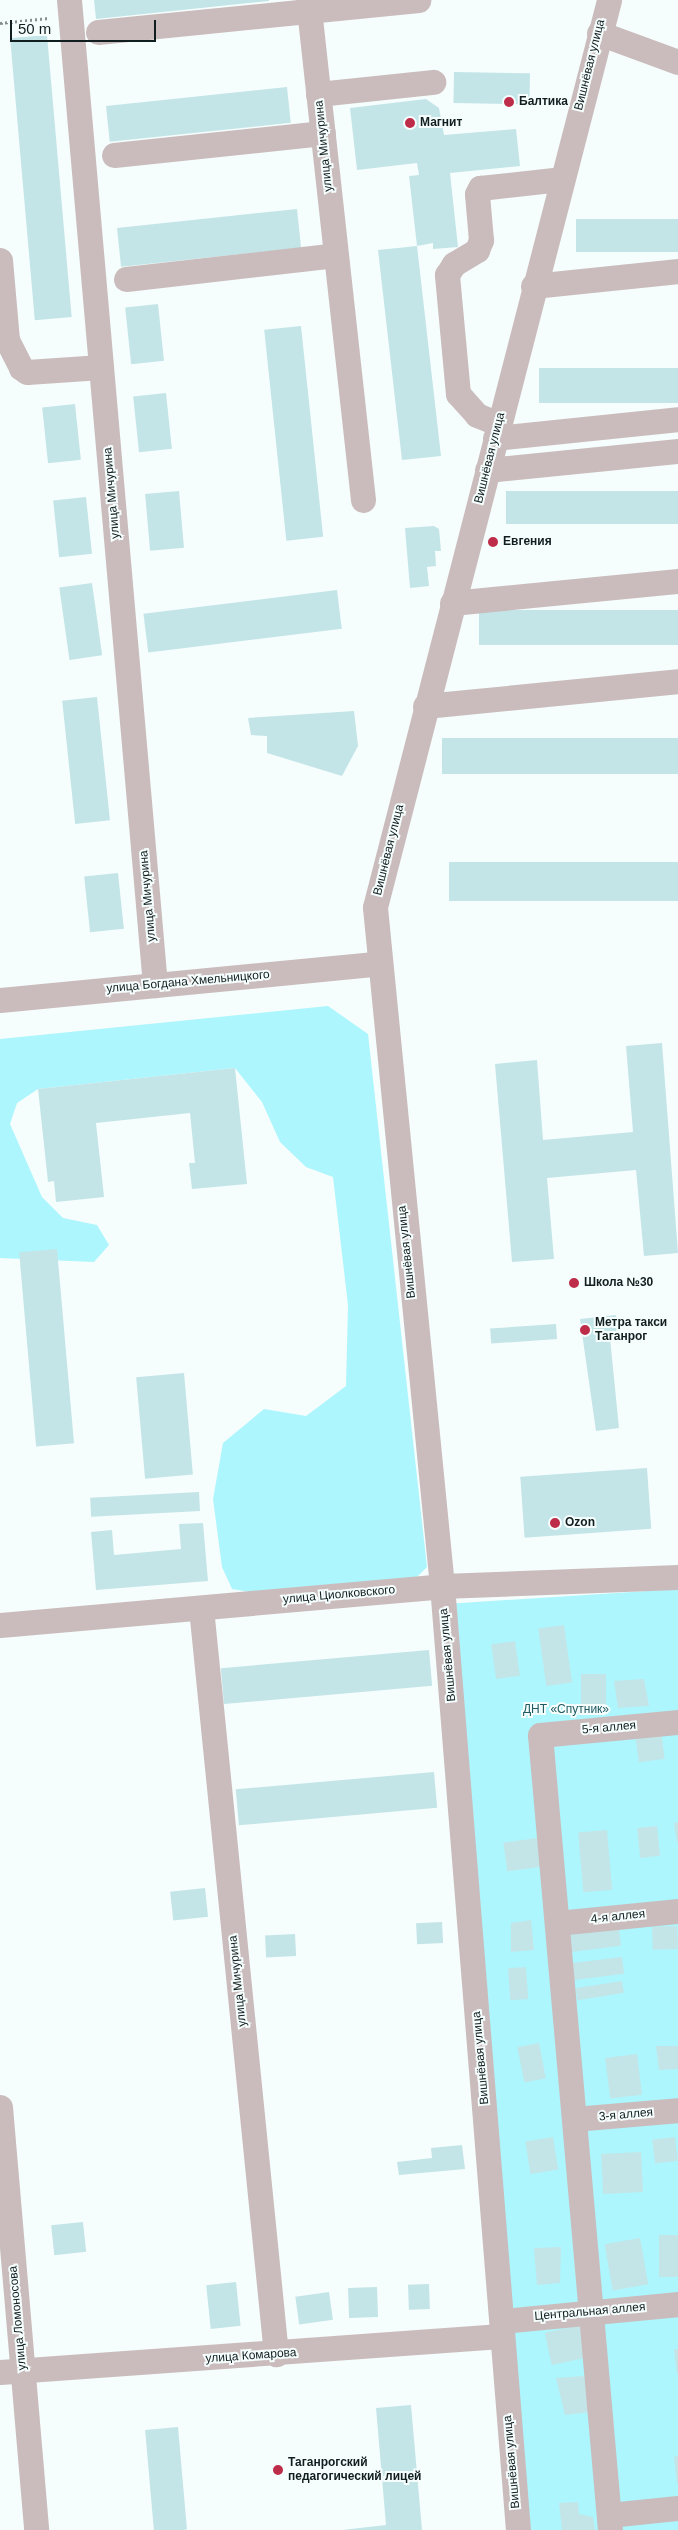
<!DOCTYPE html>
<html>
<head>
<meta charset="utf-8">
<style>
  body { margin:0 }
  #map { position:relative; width:678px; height:2530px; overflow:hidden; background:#f6fdfd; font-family:Helvetica,sans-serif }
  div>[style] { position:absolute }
  .green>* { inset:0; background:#adf6fd }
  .building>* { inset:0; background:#c3e5e8; transform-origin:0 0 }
  .path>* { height:3px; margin-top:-1.5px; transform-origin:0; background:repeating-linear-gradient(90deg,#869091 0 2.5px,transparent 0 5px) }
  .minor>* { height:25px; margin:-12.5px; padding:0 12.5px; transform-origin:12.5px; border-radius:12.5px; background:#cabcbc }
  .dots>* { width:14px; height:14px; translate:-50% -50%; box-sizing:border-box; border:2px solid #f6fdfd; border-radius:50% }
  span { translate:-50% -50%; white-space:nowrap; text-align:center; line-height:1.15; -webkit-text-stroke:4px #f6fdfd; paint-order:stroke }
  .street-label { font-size:12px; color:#111e1f }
  .poi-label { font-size:12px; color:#111e1f; font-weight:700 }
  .left { translate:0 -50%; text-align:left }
  .park-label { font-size:12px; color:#1f5b61 }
  .scale { position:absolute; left:10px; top:20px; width:146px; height:22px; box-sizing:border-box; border:2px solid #111e1f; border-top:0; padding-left:6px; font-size:15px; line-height:18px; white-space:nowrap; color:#111e1f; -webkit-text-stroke:4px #f6fdfd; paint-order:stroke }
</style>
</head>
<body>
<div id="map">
  <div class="green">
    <div style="clip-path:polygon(328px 1006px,368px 1034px,427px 1567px,405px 1589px,292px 1599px,232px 1589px,222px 1567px,213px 1499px,223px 1443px,264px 1409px,306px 1416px,346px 1386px,348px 1305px,333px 1177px,306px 1167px,280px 1142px,262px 1102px,235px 1068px,38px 1089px,17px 1103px,10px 1124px,42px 1197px,63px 1218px,97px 1225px,109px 1245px,94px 1262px,0 1258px,0 1039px)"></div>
    <div style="clip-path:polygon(678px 1589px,678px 2530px,522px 2530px,445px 1604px)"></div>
  </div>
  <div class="building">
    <div style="clip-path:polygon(94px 0,269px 0,269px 1px,96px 19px)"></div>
    <div style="left:47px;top:35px;width:283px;height:37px;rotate:85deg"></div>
    <div style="left:454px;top:72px;width:76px;height:31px;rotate:1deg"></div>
    <div style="left:287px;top:87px;width:36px;height:182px;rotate:84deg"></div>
    <div style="clip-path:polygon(426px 99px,439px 108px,444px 135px,516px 129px,520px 166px,450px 173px,458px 247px,433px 249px,433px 243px,417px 246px,441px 456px,402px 460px,378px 250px,417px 246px,409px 176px,419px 175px,417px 163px,357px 170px,350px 108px)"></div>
    <div style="left:297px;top:209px;width:39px;height:181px;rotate:84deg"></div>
    <div style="left:678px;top:219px;width:33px;height:102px;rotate:90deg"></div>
    <div style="left:158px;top:304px;width:57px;height:33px;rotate:84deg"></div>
    <div style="left:301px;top:326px;width:212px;height:37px;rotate:84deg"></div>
    <div style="left:678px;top:368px;width:35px;height:139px;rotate:90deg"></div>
    <div style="left:166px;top:393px;width:56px;height:33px;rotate:84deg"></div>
    <div style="left:75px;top:404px;width:56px;height:33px;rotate:84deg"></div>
    <div style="left:179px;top:491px;width:57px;height:34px;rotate:85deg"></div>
    <div style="left:678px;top:491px;width:33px;height:172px;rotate:90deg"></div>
    <div style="left:86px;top:497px;width:57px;height:33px;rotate:84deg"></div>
    <div style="clip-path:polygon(434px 526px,439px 529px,441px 551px,435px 551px,436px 566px,427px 567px,429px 586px,410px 588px,405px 528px)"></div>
    <div style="left:92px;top:583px;width:73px;height:33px;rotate:82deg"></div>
    <div style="left:337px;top:590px;width:39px;height:195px;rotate:83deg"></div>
    <div style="left:678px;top:610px;width:35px;height:199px;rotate:90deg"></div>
    <div style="left:97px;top:697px;width:124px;height:35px;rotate:84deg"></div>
    <div style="clip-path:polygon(354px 711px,358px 746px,342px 776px,267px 753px,267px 736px,251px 735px,248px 718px)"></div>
    <div style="left:678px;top:738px;width:36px;height:236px;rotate:90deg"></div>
    <div style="left:678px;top:862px;width:39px;height:229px;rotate:90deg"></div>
    <div style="left:118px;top:873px;width:56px;height:34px;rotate:84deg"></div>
    <div style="clip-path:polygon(662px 1043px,678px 1253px,644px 1256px,636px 1170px,547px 1178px,554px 1259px,512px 1262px,495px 1064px,537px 1060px,543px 1140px,633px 1132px,626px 1046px)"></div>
    <div style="clip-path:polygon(235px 1068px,247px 1184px,192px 1189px,189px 1163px,195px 1163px,190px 1113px,96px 1123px,104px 1197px,56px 1202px,54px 1181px,48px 1182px,38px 1089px)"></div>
    <div style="left:57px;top:1249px;width:195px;height:38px;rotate:85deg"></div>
    <div style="clip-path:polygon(616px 1315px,618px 1337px,610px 1338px,619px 1428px,596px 1431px,580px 1319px)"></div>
    <div style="left:556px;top:1324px;width:15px;height:66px;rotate:86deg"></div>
    <div style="left:184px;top:1373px;width:102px;height:48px;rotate:85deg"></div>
    <div style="left:647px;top:1468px;width:61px;height:127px;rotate:86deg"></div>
    <div style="left:199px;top:1492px;width:19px;height:109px;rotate:87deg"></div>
    <div style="clip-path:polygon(203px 1523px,208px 1581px,96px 1590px,91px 1532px,112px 1530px,114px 1555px,181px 1549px,179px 1524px)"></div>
    <div style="left:564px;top:1625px;width:58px;height:26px;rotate:82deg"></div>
    <div style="left:515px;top:1641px;width:35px;height:24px;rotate:82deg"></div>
    <div style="left:429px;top:1650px;width:36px;height:209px;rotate:85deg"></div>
    <div style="left:581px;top:1674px;width:25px;height:39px"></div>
    <div style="clip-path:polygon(644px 1679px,649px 1706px,618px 1708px,614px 1681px)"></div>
    <div style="left:661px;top:1732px;width:27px;height:26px;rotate:82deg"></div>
    <div style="left:434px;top:1772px;width:36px;height:199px;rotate:85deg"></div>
    <div style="clip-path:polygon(678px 1822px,678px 1842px,677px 1842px,674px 1823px)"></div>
    <div style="left:657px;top:1826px;width:30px;height:20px;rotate:84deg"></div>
    <div style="left:607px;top:1830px;width:60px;height:29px;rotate:85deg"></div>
    <div style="left:537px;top:1838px;width:29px;height:34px;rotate:82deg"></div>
    <div style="left:205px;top:1888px;width:29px;height:35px;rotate:84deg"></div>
    <div style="clip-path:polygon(531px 1920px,534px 1950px,511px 1952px,511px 1923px)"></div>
    <div style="left:442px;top:1922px;width:21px;height:26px;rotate:87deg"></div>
    <div style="left:677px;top:1926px;width:23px;height:25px;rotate:88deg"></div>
    <div style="left:619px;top:1929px;width:17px;height:50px;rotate:83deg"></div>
    <div style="left:295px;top:1934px;width:22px;height:30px;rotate:87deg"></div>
    <div style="left:622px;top:1957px;width:17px;height:52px;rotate:83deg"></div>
    <div style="left:526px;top:1967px;width:32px;height:18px;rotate:86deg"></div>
    <div style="left:622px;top:1981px;width:12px;height:47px;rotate:81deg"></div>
    <div style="left:539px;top:2043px;width:36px;height:22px;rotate:79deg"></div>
    <div style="clip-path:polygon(656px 2046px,678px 2046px,678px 2069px,659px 2070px)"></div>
    <div style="left:637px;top:2054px;width:41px;height:32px;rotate:83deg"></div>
    <div style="left:553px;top:2137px;width:33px;height:28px;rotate:81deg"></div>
    <div style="left:675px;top:2137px;width:24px;height:23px;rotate:83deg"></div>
    <div style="clip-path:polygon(462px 2145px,465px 2169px,399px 2175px,397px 2162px,432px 2158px,431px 2148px)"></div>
    <div style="left:641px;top:2152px;width:40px;height:40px;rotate:87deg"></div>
    <div style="left:83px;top:2222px;width:30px;height:32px;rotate:84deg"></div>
    <div style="left:659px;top:2235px;width:19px;height:42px"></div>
    <div style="left:640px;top:2238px;width:47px;height:36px;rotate:80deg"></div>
    <div style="clip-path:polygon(561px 2247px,560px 2283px,537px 2285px,534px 2248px)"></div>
    <div style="left:236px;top:2282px;width:44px;height:30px;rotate:84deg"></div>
    <div style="left:429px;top:2284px;width:25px;height:21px;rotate:88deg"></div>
    <div style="left:377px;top:2287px;width:30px;height:29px;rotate:88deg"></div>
    <div style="left:329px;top:2292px;width:28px;height:34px;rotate:82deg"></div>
    <div style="left:581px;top:2325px;width:33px;height:37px;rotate:78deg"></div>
    <div style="clip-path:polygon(674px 2349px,678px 2349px,678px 2374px,677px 2374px)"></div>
    <div style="clip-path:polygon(584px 2376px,590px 2412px,565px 2415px,556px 2378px)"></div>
    <div style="clip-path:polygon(411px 2405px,422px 2530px,342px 2530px,386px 2525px,376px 2408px)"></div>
    <div style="left:178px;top:2427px;width:103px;height:33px;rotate:85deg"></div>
    <div style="clip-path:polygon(678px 2456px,678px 2483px,677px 2483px,674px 2457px)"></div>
    <div style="clip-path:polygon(578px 2502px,579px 2514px,593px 2517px,595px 2530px,562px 2530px,559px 2503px)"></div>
  </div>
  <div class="path">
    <div style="left:0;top:23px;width:49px;rotate:-5.8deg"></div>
  </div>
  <div class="minor">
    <div style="left:69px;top:0;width:989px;rotate:85.01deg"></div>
    <div style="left:308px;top:0;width:503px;rotate:83.72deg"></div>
    <div style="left:98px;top:32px;width:322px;rotate:-5.7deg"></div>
    <div style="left:599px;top:33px;width:84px;rotate:20.2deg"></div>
    <div style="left:318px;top:94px;width:116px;rotate:-6deg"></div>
    <div style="left:114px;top:155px;width:210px;rotate:-6deg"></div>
    <div style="left:0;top:260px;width:80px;rotate:85deg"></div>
    <div style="left:7px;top:340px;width:31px;rotate:63deg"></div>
    <div style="left:21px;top:368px;width:7px;rotate:34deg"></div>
    <div style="left:27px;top:372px;width:74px;rotate:-3.9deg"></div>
    <div style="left:126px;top:279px;width:211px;rotate:-6.5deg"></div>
    <div style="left:533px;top:286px;width:146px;rotate:-5.9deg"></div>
    <div style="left:499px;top:424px;width:24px;rotate:-158deg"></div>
    <div style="left:477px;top:415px;width:28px;rotate:-132deg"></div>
    <div style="left:458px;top:394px;width:120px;rotate:-95.3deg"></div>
    <div style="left:447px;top:275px;width:13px;rotate:-58deg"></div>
    <div style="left:454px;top:264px;width:27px;rotate:-31deg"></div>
    <div style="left:477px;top:250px;width:11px;rotate:-68deg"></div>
    <div style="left:481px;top:240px;width:46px;rotate:-95deg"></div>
    <div style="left:477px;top:194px;width:7px;rotate:-63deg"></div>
    <div style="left:480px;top:188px;width:81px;rotate:-6.3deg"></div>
    <div style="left:495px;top:438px;width:184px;rotate:-5.9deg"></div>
    <div style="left:487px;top:470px;width:192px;rotate:-5.7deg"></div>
    <div style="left:452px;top:603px;width:227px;rotate:-5.6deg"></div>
    <div style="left:425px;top:706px;width:254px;rotate:-5.6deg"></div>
    <div style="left:0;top:1000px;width:379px;rotate:-5.5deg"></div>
    <div style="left:201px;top:1608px;width:750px;rotate:84.26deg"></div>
    <div style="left:0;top:1625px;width:444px;rotate:-5deg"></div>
    <div style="left:442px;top:1586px;width:236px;rotate:-2.2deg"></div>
    <div style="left:557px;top:1923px;width:122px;rotate:-5.7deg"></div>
    <div style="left:0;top:2107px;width:425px;rotate:85.1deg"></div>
    <div style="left:574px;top:2119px;width:104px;rotate:-4.9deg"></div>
    <div style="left:502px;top:2321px;width:177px;rotate:-5.5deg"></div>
    <div style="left:0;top:2372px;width:502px;rotate:-4.11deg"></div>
    <div style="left:609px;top:2515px;width:69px;rotate:-5.8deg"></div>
    <div style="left:518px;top:2530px;width:947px;rotate:-94.6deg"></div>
    <div style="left:442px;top:1586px;width:682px;rotate:-95.64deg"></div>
    <div style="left:375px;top:907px;width:937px;rotate:-75.53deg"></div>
    <div style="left:610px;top:2530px;width:798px;rotate:-95.03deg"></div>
    <div style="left:540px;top:1735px;width:139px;rotate:-5.4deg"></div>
  </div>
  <div class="dots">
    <div style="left:509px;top:102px;background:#bd2c48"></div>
    <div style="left:410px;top:123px;background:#bd2c48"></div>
    <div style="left:493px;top:542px;background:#bd2c48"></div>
    <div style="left:574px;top:1283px;background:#bd2c48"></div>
    <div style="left:585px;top:1330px;background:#bd2c48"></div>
    <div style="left:555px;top:1523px;background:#bd2c48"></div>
    <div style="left:278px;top:2470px;background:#bd2c48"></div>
  </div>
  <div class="street-label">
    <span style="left:590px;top:65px;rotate:-76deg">Вишнёвая улица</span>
    <span style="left:324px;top:146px;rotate:-96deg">улица Мичурина</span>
    <span style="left:490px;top:458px;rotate:-76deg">Вишнёвая улица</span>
    <span style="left:112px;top:493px;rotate:-95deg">улица Мичурина</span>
    <span style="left:389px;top:850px;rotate:-76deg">Вишнёвая улица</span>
    <span style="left:148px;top:896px;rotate:-95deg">улица Мичурина</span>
    <span style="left:188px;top:982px;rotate:-5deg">улица Богдана Хмельницкого</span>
    <span style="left:407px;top:1252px;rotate:-96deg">Вишнёвая улица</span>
    <span style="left:339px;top:1595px;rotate:-5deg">улица Циолковского</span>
    <span style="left:448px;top:1655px;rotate:-95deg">Вишнёвая улица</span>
    <span style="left:609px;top:1728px;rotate:-5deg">5-я аллея</span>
    <span style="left:618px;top:1917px;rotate:-6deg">4-я аллея</span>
    <span style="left:238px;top:1981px;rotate:-96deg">улица Мичурина</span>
    <span style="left:481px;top:2058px;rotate:-95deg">Вишнёвая улица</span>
    <span style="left:626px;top:2115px;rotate:-5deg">3-я аллея</span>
    <span style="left:590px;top:2312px;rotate:-5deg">Центральная аллея</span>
    <span style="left:18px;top:2318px;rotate:-95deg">улица Ломоносова</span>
    <span style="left:251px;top:2356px;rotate:-4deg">улица Комарова</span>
    <span style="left:512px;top:2462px;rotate:-95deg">Вишнёвая улица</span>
  </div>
  <div class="poi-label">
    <span class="left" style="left:519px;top:102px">Балтика</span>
    <span class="left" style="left:420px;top:123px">Магнит</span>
    <span class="left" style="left:503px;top:542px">Евгения</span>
    <span class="left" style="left:584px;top:1283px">Школа №30</span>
    <span class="left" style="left:595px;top:1330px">Метра такси<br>Таганрог</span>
    <span class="left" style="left:565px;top:1523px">Ozon</span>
    <span class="left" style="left:288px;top:2470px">Таганрогский<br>педагогический лицей</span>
  </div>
  <div class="park-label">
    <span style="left:566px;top:1710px">ДНТ «Спутник»</span>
  </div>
  <div class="scale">50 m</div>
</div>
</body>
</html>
